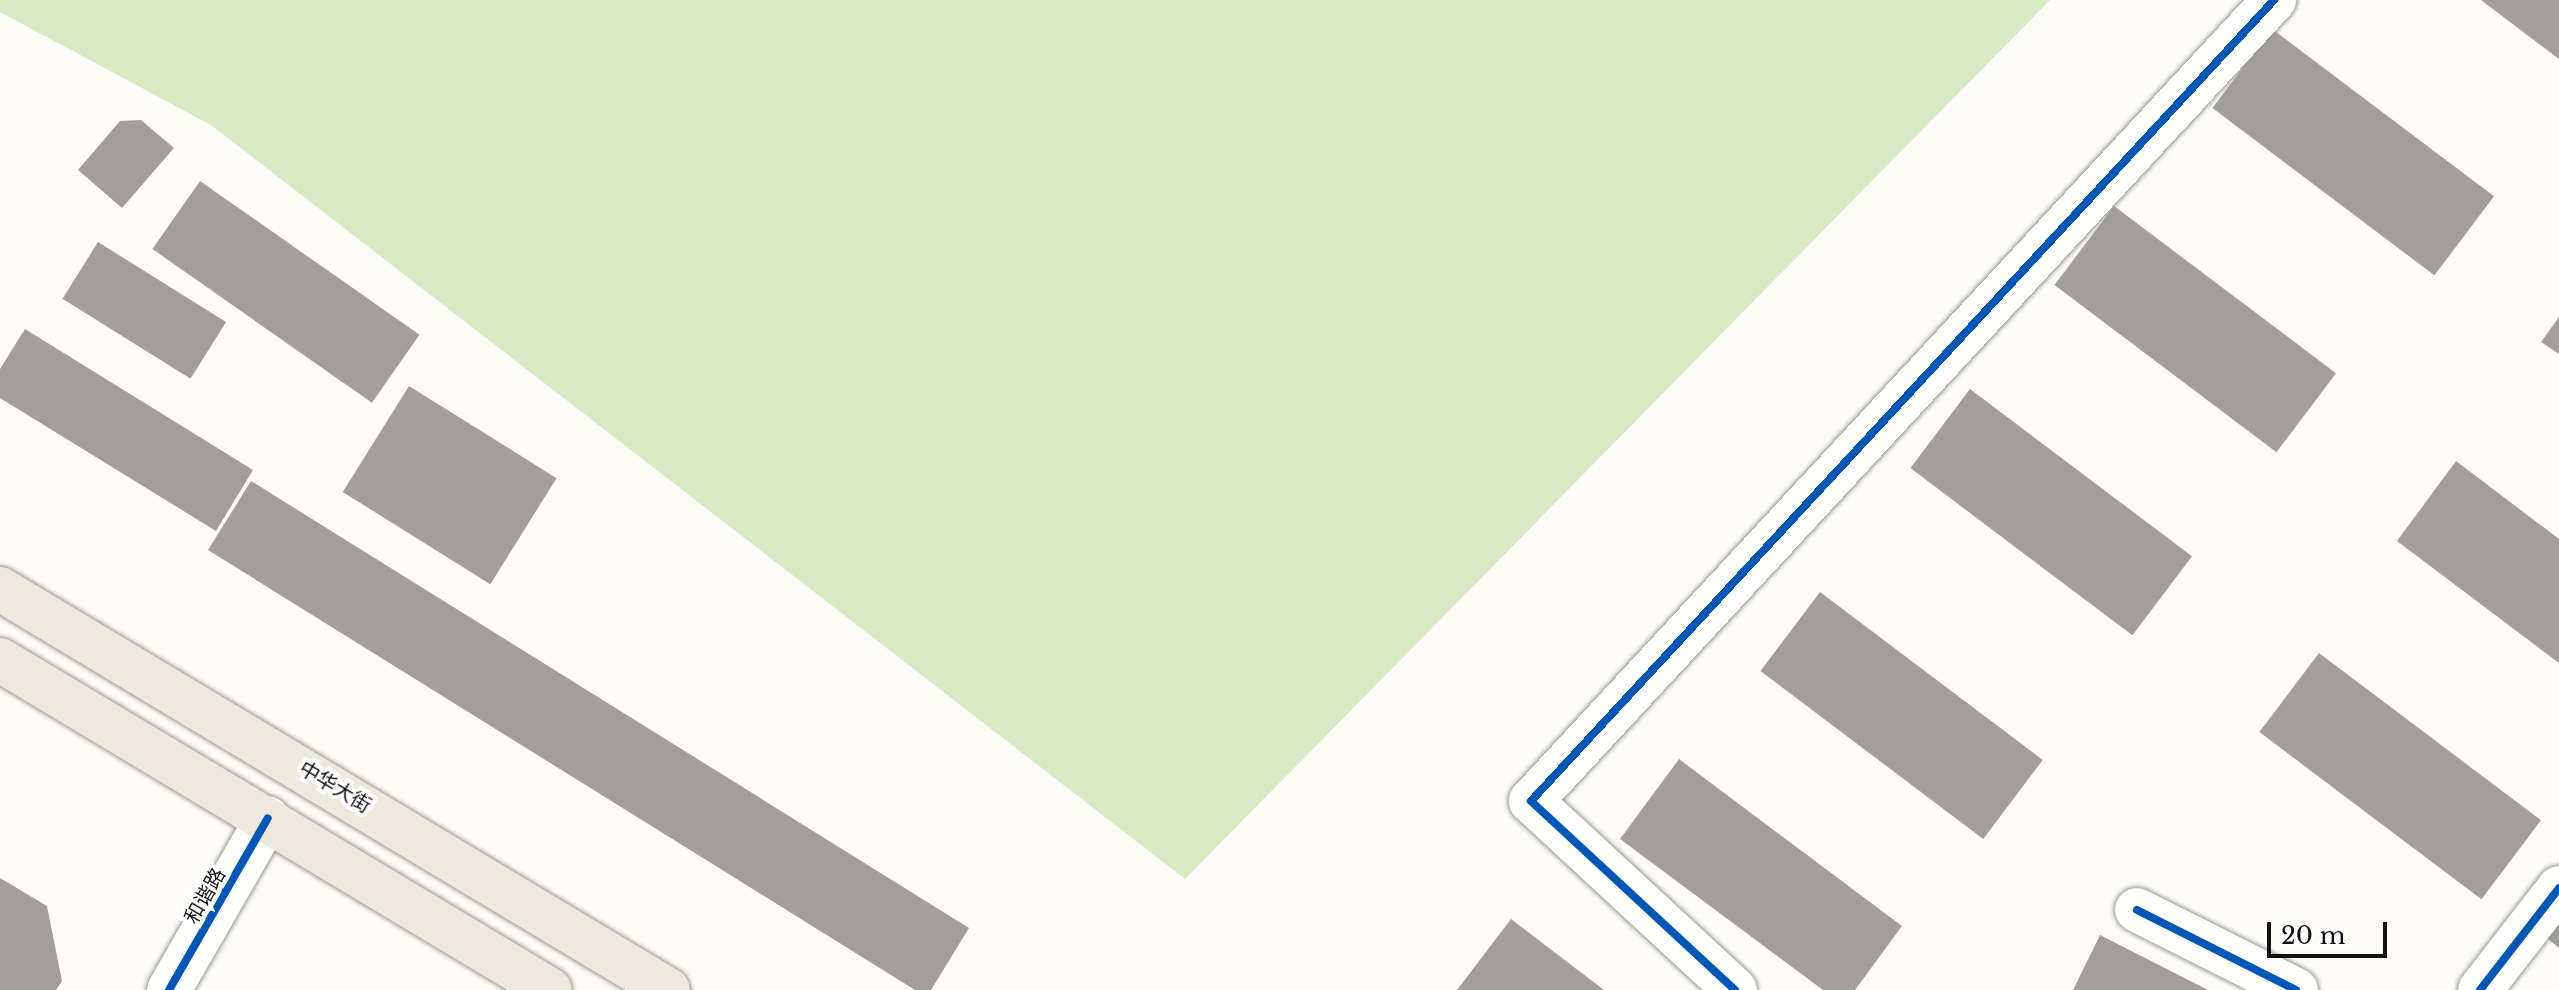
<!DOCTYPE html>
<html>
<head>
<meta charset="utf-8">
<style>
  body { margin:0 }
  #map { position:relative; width:2559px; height:990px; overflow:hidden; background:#fdfcf7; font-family:"Libre Baskerville","Noto Sans SC",serif }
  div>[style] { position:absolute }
  .forest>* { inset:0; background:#d8eac5 }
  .building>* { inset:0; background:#a19f9c; transform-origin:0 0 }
  .roads { filter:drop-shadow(0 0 2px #979795) drop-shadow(0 0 2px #979795) }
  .minor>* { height:44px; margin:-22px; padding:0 22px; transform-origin:22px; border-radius:22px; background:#fffffe }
  .major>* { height:44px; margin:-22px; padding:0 22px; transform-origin:22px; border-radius:22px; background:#ede9dc }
  .cycleway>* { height:8px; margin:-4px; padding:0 4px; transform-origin:4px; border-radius:4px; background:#0057b8 }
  span { translate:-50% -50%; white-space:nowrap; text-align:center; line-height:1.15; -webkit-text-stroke:8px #fff; paint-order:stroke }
  .street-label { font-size:20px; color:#111 }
  .scale { position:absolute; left:2267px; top:922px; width:120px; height:36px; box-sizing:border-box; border:4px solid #111; border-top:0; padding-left:10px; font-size:24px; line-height:28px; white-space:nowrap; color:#111; -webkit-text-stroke:6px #fff; paint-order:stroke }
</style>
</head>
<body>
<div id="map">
  <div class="forest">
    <div style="clip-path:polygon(0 0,2050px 0,1185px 879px,211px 125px,0 12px)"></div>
  </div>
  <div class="building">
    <div style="clip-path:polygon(2481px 0,2559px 0,2559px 59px)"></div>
    <div style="left:2272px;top:29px;width:278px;height:99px;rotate:37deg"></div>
    <div style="clip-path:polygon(141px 120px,174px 148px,122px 208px,78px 170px,120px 121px)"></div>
    <div style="left:200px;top:181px;width:268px;height:83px;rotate:35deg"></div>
    <div style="left:2114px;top:206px;width:278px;height:99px;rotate:37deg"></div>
    <div style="left:98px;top:242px;width:151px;height:67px;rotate:32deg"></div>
    <div style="clip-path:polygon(2559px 317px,2559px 354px,2541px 342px)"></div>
    <div style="clip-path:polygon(25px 329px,253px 470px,216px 531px,0 398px,0 369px)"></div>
    <div style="left:409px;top:386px;width:174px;height:125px;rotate:32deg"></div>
    <div style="left:1970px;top:389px;width:278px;height:99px;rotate:37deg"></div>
    <div style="clip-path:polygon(2456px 461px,2559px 539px,2559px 663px,2397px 541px)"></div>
    <div style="clip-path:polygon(251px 481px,969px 928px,931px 990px,915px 990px,208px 550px)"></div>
    <div style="left:1820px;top:592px;width:279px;height:99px;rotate:37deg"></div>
    <div style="left:2319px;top:653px;width:278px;height:99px;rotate:37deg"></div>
    <div style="clip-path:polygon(1679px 759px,1902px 926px,1855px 990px,1823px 990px,1620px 839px)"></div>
    <div style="clip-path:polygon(0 878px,47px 906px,62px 981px,56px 990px,0 990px)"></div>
    <div style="clip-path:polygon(2559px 912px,2559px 948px,2542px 934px)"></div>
    <div style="clip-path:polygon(1511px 919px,1604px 990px,1457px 990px)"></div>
    <div style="clip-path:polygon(2100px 935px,2208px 990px,2073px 990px)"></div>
  </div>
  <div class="roads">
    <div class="minor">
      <div style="left:2137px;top:910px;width:178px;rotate:26.7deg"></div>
      <div style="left:169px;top:990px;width:198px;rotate:-60.1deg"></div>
      <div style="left:1735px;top:990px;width:278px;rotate:-137.2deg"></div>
      <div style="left:1531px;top:801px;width:1093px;rotate:-47.15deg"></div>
      <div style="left:2480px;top:990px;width:129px;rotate:-52.2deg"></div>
    </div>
    <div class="major">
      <div style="left:0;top:589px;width:779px;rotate:30.98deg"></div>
      <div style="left:0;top:660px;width:641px;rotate:30.96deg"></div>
    </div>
  </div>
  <div class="cycleway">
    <div style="left:2137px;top:910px;width:178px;rotate:26.7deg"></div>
    <div style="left:169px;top:990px;width:198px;rotate:-60.1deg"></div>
    <div style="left:1735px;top:990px;width:278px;rotate:-137.2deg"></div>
    <div style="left:1531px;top:801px;width:1093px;rotate:-47.15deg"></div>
    <div style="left:2480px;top:990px;width:129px;rotate:-52.2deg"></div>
  </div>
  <div class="street-label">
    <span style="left:335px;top:787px;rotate:31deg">中华大街</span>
    <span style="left:205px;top:896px;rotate:-60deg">和谐路</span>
  </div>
  <div class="scale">20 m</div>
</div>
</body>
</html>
